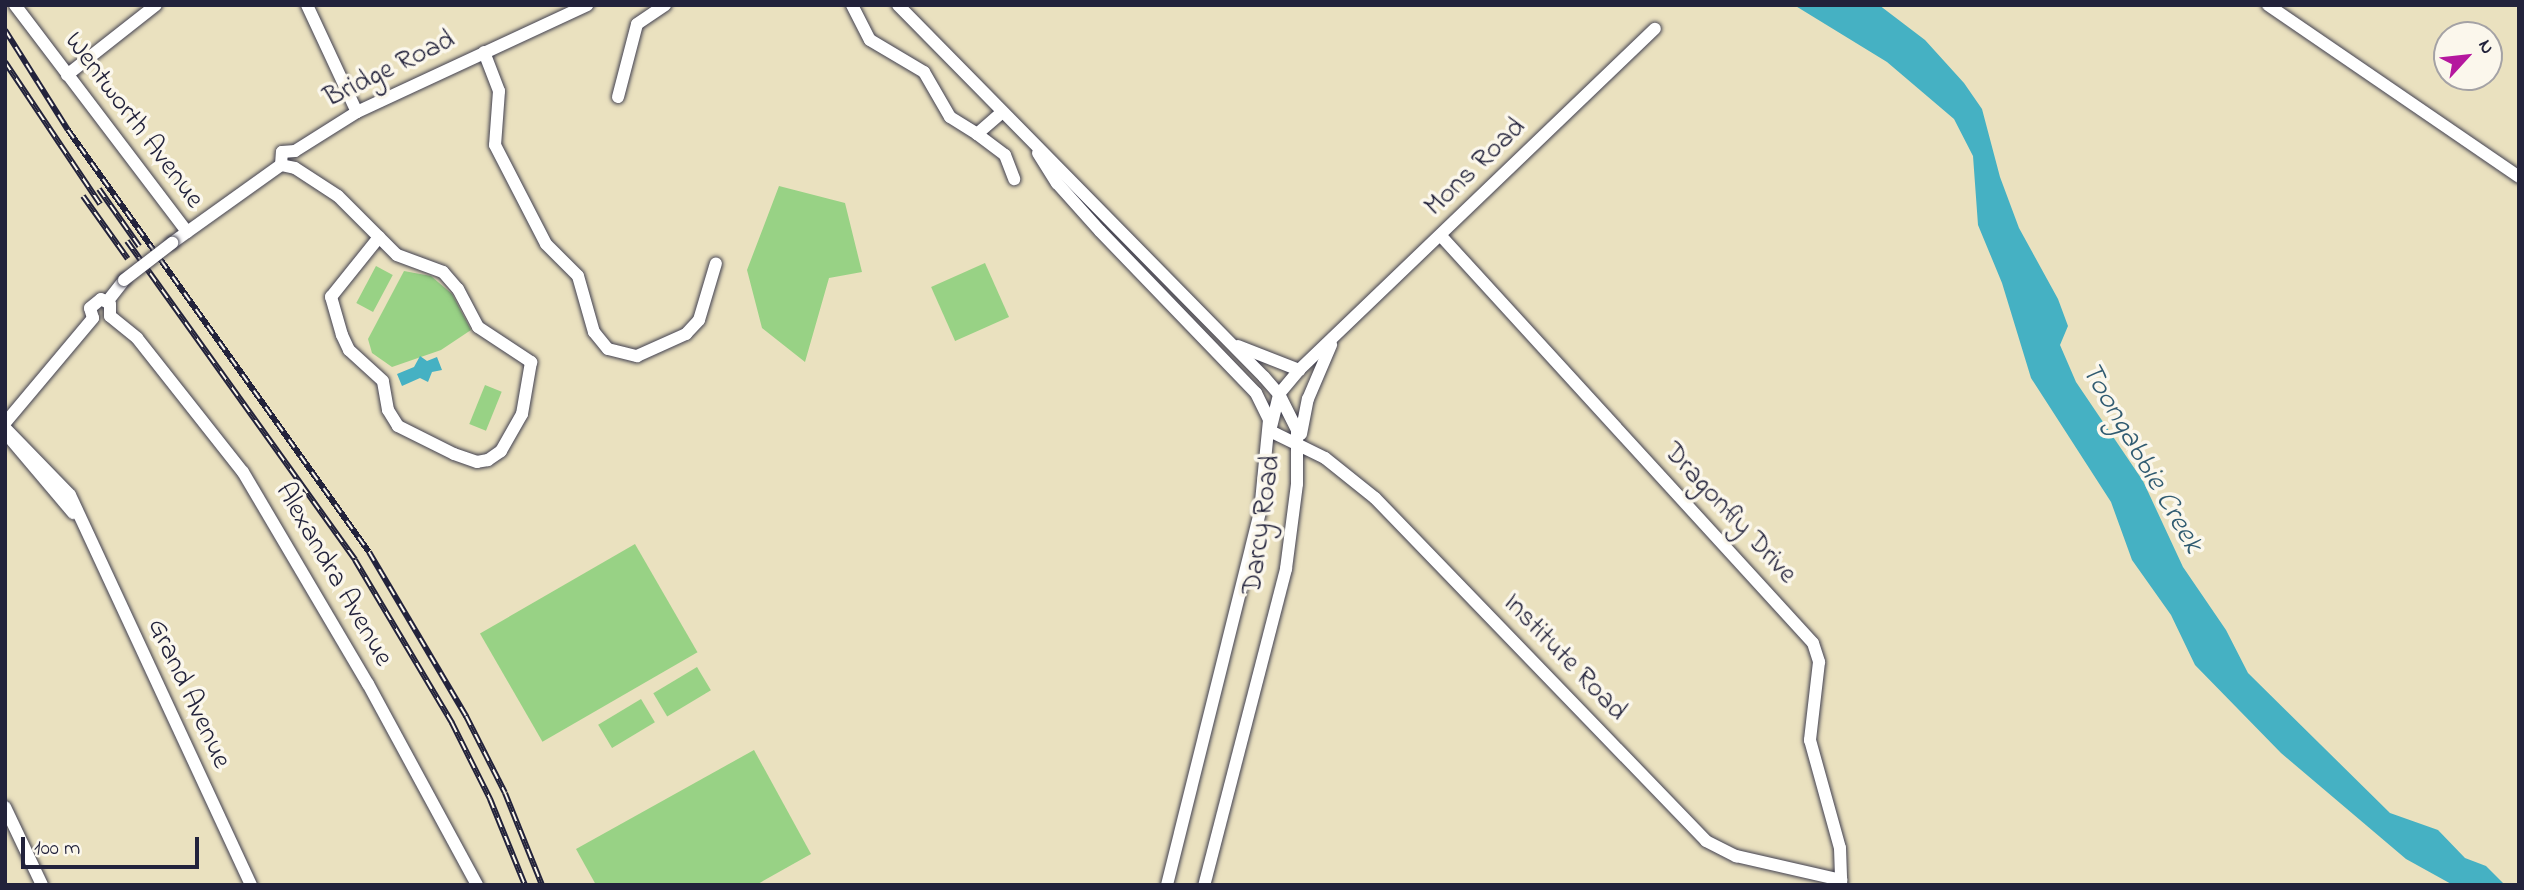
<!DOCTYPE html>
<html>
<head>
<meta charset="utf-8">
<style>
  body { margin:0 }
  #map { position:relative; width:2524px; height:890px; overflow:hidden; background:#eae1bf; font-family:"Indie Flower",sans-serif }
  div>[style] { position:absolute }
  .green>* { inset:0; background:#98d285; transform-origin:0 0 }
  .water>* { inset:0; background:#45b1c3 }
  .roads { filter:drop-shadow(0 0 2px #403f4f) drop-shadow(0 0 2px #403f4f) }
  .minor>* { height:12px; margin:-6px; padding:0 6px; transform-origin:6px; border-radius:6px; background:#fff }
  .rail>* { height:6px; margin-top:-3px; transform-origin:0; background:repeating-linear-gradient(90deg,#fbf7ec 0 10px,#22223b 0 20px); box-sizing:border-box; border-block:2px solid #22223b }
  .bridges { filter:drop-shadow(0 0 2px #403f4f) drop-shadow(0 0 2px #403f4f) }
  .minor-bridge>* { height:12px; margin:-6px; padding:0 6px; transform-origin:6px; border-radius:6px; background:#fff }
  span { translate:-50% -50%; white-space:nowrap; text-align:center; line-height:1.15; -webkit-text-stroke:7px #fbf7ec; paint-order:stroke }
  .street-label { font-size:28px; color:#22223b }
  .water-label { font-size:30px; color:#305b71; font-style:italic }
  .frame { position:absolute; inset:0; border:7px solid #22223b; pointer-events:none }
  .north { position:absolute; left:2433px; top:21px; width:70px; height:70px; box-sizing:border-box; background:#fbf7ec; border:2px solid #a4a2a5; border-radius:50%; rotate:63deg; font-size:19px; font-weight:700; line-height:28px; text-align:center; color:#22223b }
  .north::after { content:''; display:block; margin:auto; width:24px; height:32px; background:#b5179e; clip-path:polygon(50% 0,100% 100%,50% 72%,0 100%) }
  .scale { position:absolute; left:21px; top:837px; width:178px; height:32px; box-sizing:border-box; border:4px solid #22223b; border-top:0; padding-left:9px; font-size:21px; line-height:24px; white-space:nowrap; color:#22223b; -webkit-text-stroke:5px #fbf7ec; paint-order:stroke }
</style>
</head>
<body>
<div id="map">
  <div class="green">
    <div style="clip-path:polygon(779px 186px,845px 203px,862px 272px,829px 278px,805px 362px,762px 328px,747px 270px)"></div>
    <div style="left:985px;top:263px;width:59px;height:59px;rotate:66deg"></div>
    <div style="left:376px;top:266px;width:19px;height:42px;rotate:28deg"></div>
    <div style="clip-path:polygon(404px 271px,431px 276px,452px 294px,471px 330px,441px 350px,392px 367px,372px 353px,368px 339px)"></div>
    <div style="left:485px;top:385px;width:18px;height:42px;rotate:22deg"></div>
    <div style="left:635px;top:544px;width:125px;height:179px;rotate:60deg"></div>
    <div style="left:697px;top:667px;width:27px;height:51px;rotate:59deg"></div>
    <div style="left:641px;top:699px;width:27px;height:50px;rotate:59deg"></div>
    <div style="clip-path:polygon(754px 750px,811px 854px,756px 885px,596px 885px,576px 849px)"></div>
  </div>
  <div class="water">
    <div style="clip-path:polygon(1794px 5px,1879px 5px,1925px 40px,1964px 83px,1982px 109px,2000px 177px,2019px 228px,2058px 299px,2068px 326px,2060px 345px,2076px 382px,2143px 481px,2183px 567px,2226px 630px,2248px 673px,2390px 813px,2438px 830px,2465px 858px,2486px 866px,2505px 885px,2453px 885px,2406px 859px,2281px 753px,2195px 665px,2171px 615px,2132px 560px,2111px 502px,2031px 378px,2002px 283px,1978px 225px,1973px 156px,1954px 119px,1887px 62px)"></div>
    <div style="clip-path:polygon(420px 356px,427px 361px,437px 357px,442px 370px,432px 372px,428px 382px,420px 378px,402px 386px,397px 374px,414px 367px)"></div>
  </div>
  <div class="roads">
    <div class="minor">
      <div style="left:15px;top:5px;width:285px;rotate:52.8deg"></div>
      <div style="left:307px;top:5px;width:118px;rotate:65deg"></div>
      <div style="left:852px;top:5px;width:39px;rotate:63deg"></div>
      <div style="left:870px;top:40px;width:63px;rotate:30.7deg"></div>
      <div style="left:924px;top:72px;width:52px;rotate:60deg"></div>
      <div style="left:950px;top:117px;width:32px;rotate:32deg"></div>
      <div style="left:977px;top:134px;width:33px;rotate:-41deg"></div>
      <div style="left:898px;top:5px;width:522px;rotate:45.47deg"></div>
      <div style="left:1264px;top:377px;width:23px;rotate:49deg"></div>
      <div style="left:1279px;top:394px;width:40px;rotate:63.4deg"></div>
      <div style="left:1297px;top:430px;width:54px;rotate:90deg"></div>
      <div style="left:1297px;top:484px;width:86px;rotate:97.4deg"></div>
      <div style="left:1286px;top:569px;width:326px;rotate:104.5deg"></div>
      <div style="left:2268px;top:5px;width:304px;rotate:34.4deg"></div>
      <div style="left:484px;top:52px;width:42px;rotate:69deg"></div>
      <div style="left:499px;top:91px;width:54px;rotate:94.2deg"></div>
      <div style="left:495px;top:145px;width:111px;rotate:62.7deg"></div>
      <div style="left:546px;top:244px;width:45px;rotate:45deg"></div>
      <div style="left:578px;top:276px;width:58px;rotate:74.1deg"></div>
      <div style="left:594px;top:332px;width:22px;rotate:51deg"></div>
      <div style="left:608px;top:349px;width:30px;rotate:14deg"></div>
      <div style="left:637px;top:356px;width:54px;rotate:-24.2deg"></div>
      <div style="left:686px;top:334px;width:19px;rotate:-47deg"></div>
      <div style="left:699px;top:320px;width:59px;rotate:-73.4deg"></div>
      <div style="left:67px;top:75px;width:113px;rotate:-38.2deg"></div>
      <div style="left:618px;top:97px;width:75px;rotate:-75.4deg"></div>
      <div style="left:637px;top:24px;width:34px;rotate:-34deg"></div>
      <div style="left:977px;top:134px;width:35px;rotate:37deg"></div>
      <div style="left:1005px;top:155px;width:26px;rotate:69deg"></div>
      <div style="left:295px;top:151px;width:73px;rotate:-32.2deg"></div>
      <div style="left:357px;top:112px;width:254px;rotate:-24.9deg"></div>
      <div style="left:1038px;top:153px;width:36px;rotate:58deg"></div>
      <div style="left:1057px;top:183px;width:64px;rotate:48.1deg"></div>
      <div style="left:1100px;top:231px;width:225px;rotate:46.1deg"></div>
      <div style="left:1256px;top:393px;width:30px;rotate:64deg"></div>
      <div style="left:1269px;top:420px;width:92px;rotate:95.6deg"></div>
      <div style="left:1260px;top:512px;width:384px;rotate:104deg"></div>
      <div style="left:281px;top:165px;width:14px;rotate:12deg"></div>
      <div style="left:295px;top:168px;width:51px;rotate:33.1deg"></div>
      <div style="left:338px;top:196px;width:83px;rotate:45deg"></div>
      <div style="left:397px;top:255px;width:49px;rotate:20.3deg"></div>
      <div style="left:443px;top:272px;width:23px;rotate:49deg"></div>
      <div style="left:458px;top:289px;width:43px;rotate:62.2deg"></div>
      <div style="left:478px;top:327px;width:64px;rotate:33.4deg"></div>
      <div style="left:531px;top:362px;width:53px;rotate:99.8deg"></div>
      <div style="left:522px;top:414px;width:43px;rotate:119.6deg"></div>
      <div style="left:501px;top:451px;width:16px;rotate:145deg"></div>
      <div style="left:488px;top:460px;width:11px;rotate:170deg"></div>
      <div style="left:477px;top:462px;width:24px;rotate:-161deg"></div>
      <div style="left:454px;top:454px;width:63px;rotate:-153.4deg"></div>
      <div style="left:398px;top:426px;width:19px;rotate:-122deg"></div>
      <div style="left:388px;top:410px;width:29px;rotate:-100deg"></div>
      <div style="left:383px;top:381px;width:46px;rotate:-137.6deg"></div>
      <div style="left:349px;top:350px;width:17px;rotate:-115deg"></div>
      <div style="left:342px;top:335px;width:40px;rotate:-106deg"></div>
      <div style="left:331px;top:297px;width:77px;rotate:-51.3deg"></div>
      <div style="left:281px;top:165px;width:13px;rotate:-86deg"></div>
      <div style="left:282px;top:152px;width:13px;rotate:-4deg"></div>
      <div style="left:1441px;top:236px;width:551px;rotate:47.57deg"></div>
      <div style="left:1813px;top:643px;width:20px;rotate:72deg"></div>
      <div style="left:1819px;top:662px;width:79px;rotate:96.6deg"></div>
      <div style="left:1810px;top:740px;width:112px;rotate:74.5deg"></div>
      <div style="left:1840px;top:848px;width:37px;rotate:88deg"></div>
      <div style="left:172px;top:243px;width:134px;rotate:-35.6deg"></div>
      <div style="left:107px;top:302px;width:28px;rotate:-52deg"></div>
      <div style="left:110px;top:316px;width:35px;rotate:39deg"></div>
      <div style="left:137px;top:338px;width:171px;rotate:51.7deg"></div>
      <div style="left:243px;top:472px;width:246px;rotate:59.5deg"></div>
      <div style="left:368px;top:684px;width:229px;rotate:61.5deg"></div>
      <div style="left:93px;top:318px;width:10px;rotate:-107deg"></div>
      <div style="left:90px;top:308px;width:14px;rotate:-39deg"></div>
      <div style="left:101px;top:299px;width:10px;rotate:29deg"></div>
      <div style="left:110px;top:304px;width:12px;rotate:90deg"></div>
      <div style="left:1238px;top:346px;width:66px;rotate:21.5deg"></div>
      <div style="left:5px;top:423px;width:137px;rotate:-50deg"></div>
      <div style="left:1271px;top:427px;width:34px;rotate:-76deg"></div>
      <div style="left:1279px;top:394px;width:31px;rotate:-50deg"></div>
      <div style="left:1299px;top:370px;width:493px;rotate:-43.8deg"></div>
      <div style="left:5px;top:428px;width:93px;rotate:45.9deg"></div>
      <div style="left:70px;top:495px;width:430px;rotate:65.1deg"></div>
      <div style="left:1270px;top:431px;width:61px;rotate:26.1deg"></div>
      <div style="left:1325px;top:458px;width:64px;rotate:38.7deg"></div>
      <div style="left:1375px;top:498px;width:477px;rotate:46deg"></div>
      <div style="left:1706px;top:841px;width:34px;rotate:27deg"></div>
      <div style="left:1736px;top:856px;width:108px;rotate:12.9deg"></div>
      <div style="left:1301px;top:434px;width:36px;rotate:-79deg"></div>
      <div style="left:1308px;top:399px;width:59px;rotate:-66.9deg"></div>
      <div style="left:8px;top:436px;width:101px;rotate:49.8deg"></div>
      <div style="left:5px;top:807px;width:86px;rotate:64.6deg"></div>
    </div>
  </div>
  <div class="rail">
    <div style="left:5px;top:30px;width:118px;rotate:57.8deg"></div>
    <div style="left:68px;top:130px;width:518px;rotate:54.5deg"></div>
    <div style="left:369px;top:552px;width:191px;rotate:59.4deg"></div>
    <div style="left:466px;top:716px;width:86px;rotate:63.1deg"></div>
    <div style="left:505px;top:793px;width:99px;rotate:68.1deg"></div>
    <div style="left:5px;top:62px;width:171px;rotate:56.2deg"></div>
    <div style="left:99px;top:189px;width:70px;rotate:54.9deg"></div>
    <div style="left:83px;top:196px;width:77px;rotate:54.5deg"></div>
    <div style="left:127px;top:241px;width:392px;rotate:54.4deg"></div>
    <div style="left:355px;top:560px;width:190px;rotate:59.2deg"></div>
    <div style="left:452px;top:723px;width:85px;rotate:63.4deg"></div>
    <div style="left:490px;top:799px;width:93px;rotate:67.9deg"></div>
  </div>
  <div class="bridges">
    <div class="minor-bridge">
      <div style="left:124px;top:280px;width:61px;rotate:-37.6deg"></div>
    </div>
  </div>
  <div class="street-label">
    <span style="left:390px;top:70px;rotate:-26deg">Bridge Road</span>
    <span style="left:133px;top:121px;rotate:53deg">Wentworth Avenue</span>
    <span style="left:1476px;top:168px;rotate:-44deg">Mons Road</span>
    <span style="left:1729px;top:514px;rotate:47deg">Dragonfly Drive</span>
    <span style="left:1263px;top:525px;rotate:-82deg">Darcy Road</span>
    <span style="left:333px;top:575px;rotate:60deg">Alexandra Avenue</span>
    <span style="left:1564px;top:658px;rotate:46deg">Institute Road</span>
    <span style="left:188px;top:694px;rotate:65deg">Grand Avenue</span>
  </div>
  <div class="water-label">
    <span style="left:2141px;top:458px;rotate:60deg">Toongabbie Creek</span>
  </div>
  <div class="frame"></div>
  <div class="north">N</div>
  <div class="scale">100 m</div>
</div>
</body>
</html>
